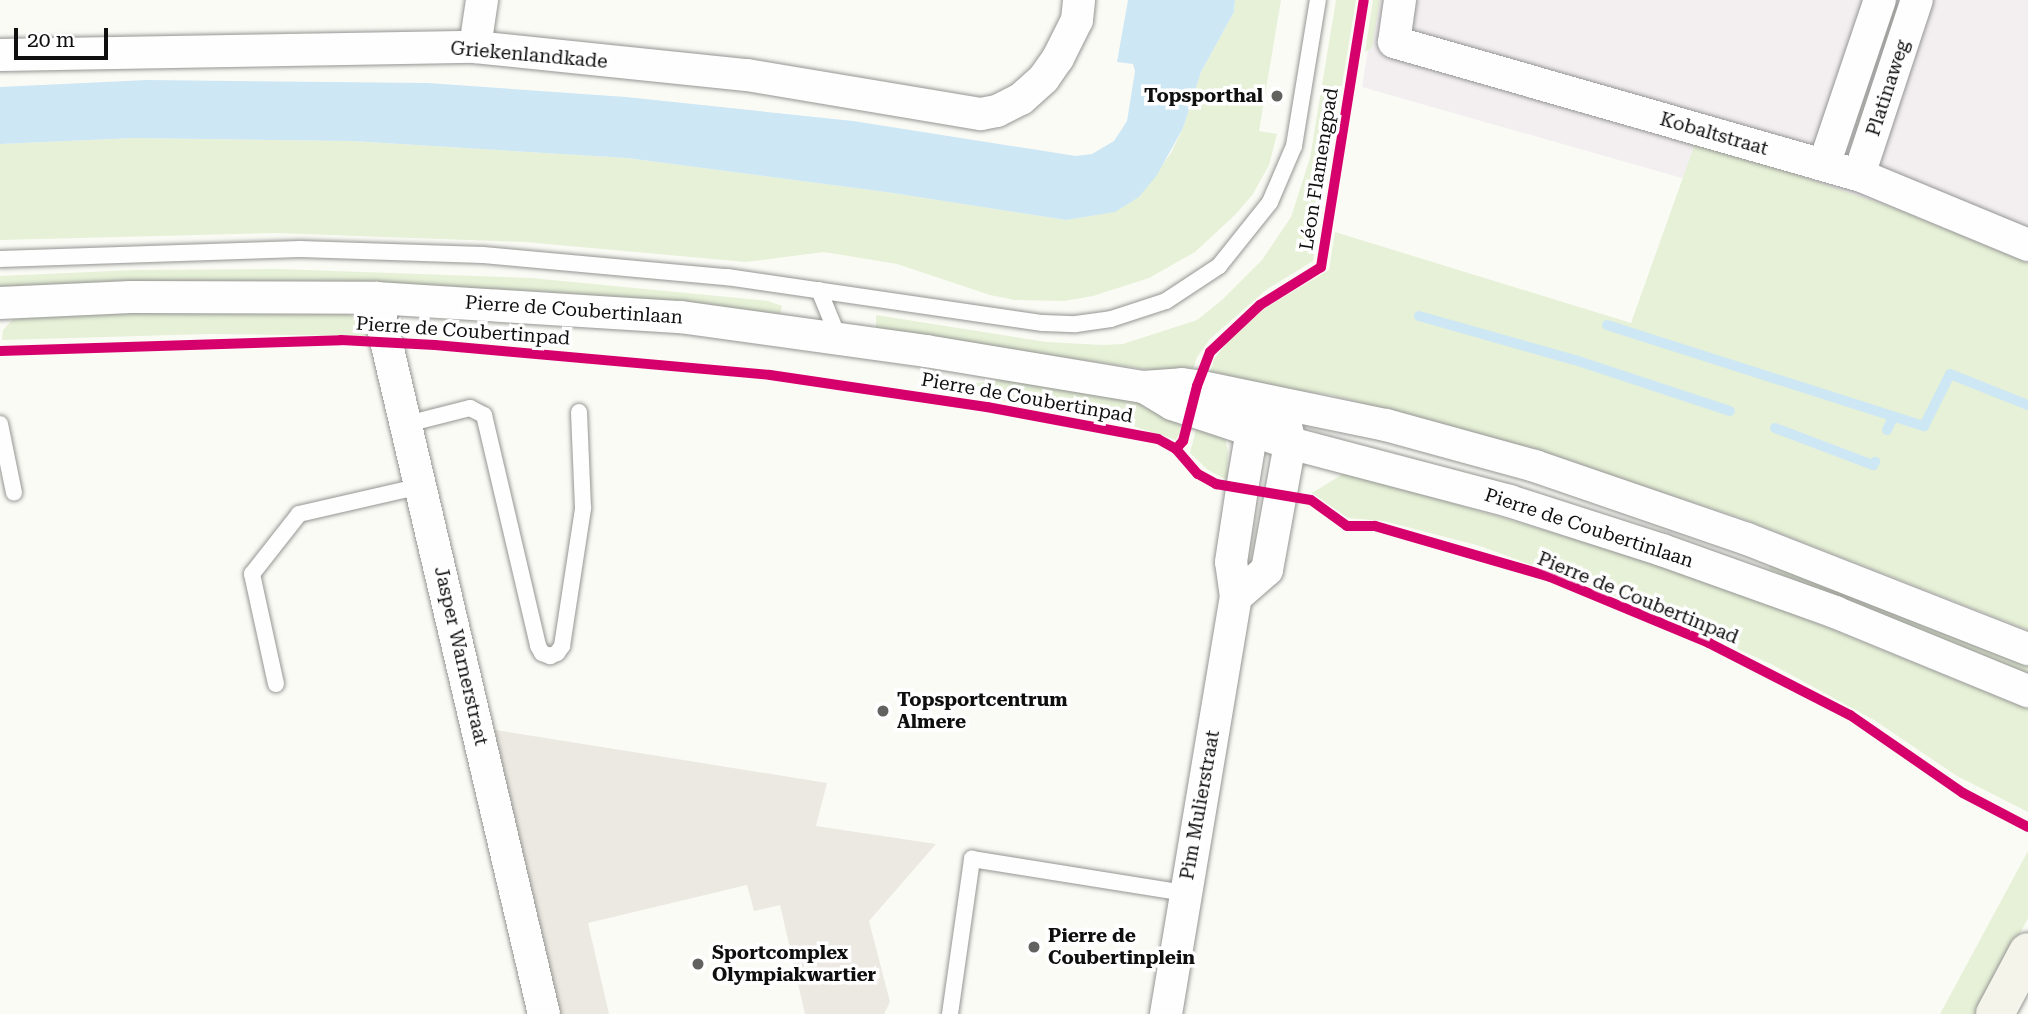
<!DOCTYPE html>
<html>
<head>
<meta charset="utf-8">
<style>
  body { margin:0 }
  #map { position:relative; width:2028px; height:1014px; overflow:hidden; background:#fbfbf6; font-family:"Roboto Serif",serif }
  div>[style] { position:absolute }
  .industrial>* { inset:0; background:#f3eff1 }
  .green>* { inset:0; background:#e6f1d7 }
  .plaza>* { inset:0; background:#ebe9e1 }
  .water>* { inset:0; background:#cde7f5 }
  .stream>* { height:10px; margin:-5px; padding:0 5px; transform-origin:5px; border-radius:5px; background:#cde7f5 }
  .roads { filter:drop-shadow(0 0 2px #959593) drop-shadow(0 0 2px #959593) }
  .lane>* { height:16px; margin:-8px; padding:0 8px; transform-origin:8px; border-radius:8px; background:#fefefe }
  .street>* { height:32px; margin:-16px; padding:0 16px; transform-origin:16px; border-radius:16px; background:#fefefe }
  .secondary>* { height:38px; margin:-19px; padding:0 19px; transform-origin:19px; border-radius:19px; background:#f5f4eb }
  .cycleway>* { height:10px; margin:-5px; padding:0 5px; transform-origin:5px; border-radius:5px; background:#d6006c }
  .dots>* { width:19px; height:19px; translate:-50% -50%; box-sizing:border-box; border:4px solid #fff; border-radius:50% }
  span { translate:-50% -50%; white-space:nowrap; text-align:center; line-height:1.15; -webkit-text-stroke:7px #fff; paint-order:stroke }
  .street-label { font-size:19px; color:#0f0f0f }
  .poi-label { font-size:19px; color:#0f0f0f; font-weight:700 }
  .right { translate:-100% -50%; text-align:right }
  .left { translate:0 -50%; text-align:left }
  .scale { position:absolute; left:14px; top:28px; width:94px; height:32px; box-sizing:border-box; border:4px solid #0f0f0f; border-top:0; padding-left:9px; font-size:21px; line-height:24px; white-space:nowrap; color:#0f0f0f; -webkit-text-stroke:5px #fff; paint-order:stroke }
</style>
</head>
<body>
<div id="map">
  <div class="industrial">
    <div style="clip-path:polygon(1376px 0,2028px 0,2028px 307px,1826px 219px,1362px 87px)"></div>
  </div>
  <div class="green">
    <div style="clip-path:polygon(1235px 0,1281px 0,1259px 131px,1277px 134px,1269px 165px,1253px 194px,1236px 214px,1195px 252px,1149px 278px,1093px 296px,1064px 301px,1015px 300px,990px 295px,897px 264px,824px 252px,746px 262px,525px 242px,276px 233px,0 240px,0 144px,134px 138px,352px 141px,627px 158px,886px 192px,1066px 220px,1114px 212px,1139px 197px,1171px 153px,1183px 128px,1201px 72px,1234px 12px)"></div>
    <div style="clip-path:polygon(1336px 0,1356px 0,1313px 261px,1266px 290px,1210px 339px,1197px 357px,1191px 376px,876px 329px,876px 315px,1046px 342px,1103px 345px,1123px 344px,1197px 320px,1222px 300px,1262px 260px,1291px 217px,1310px 158px)"></div>
    <div style="clip-path:polygon(1373px 0,1380px 0,1372px 48px,1365px 52px)"></div>
    <div style="clip-path:polygon(1696px 141px,1894px 208px,2028px 263px,2028px 630px,1741px 518px,1508px 442px,1331px 395px,1209px 378px,1214px 359px,1229px 340px,1265px 308px,1329px 270px,1335px 232px,1631px 323px)"></div>
    <div style="clip-path:polygon(278px 269px,531px 278px,768px 301px,782px 306px,780px 315px,534px 291px,299px 281px,139px 282px,0 287px,0 276px,135px 270px)"></div>
    <div style="clip-path:polygon(91px 312px,347px 312px,367px 327px,369px 336px,208px 334px,2px 340px,3px 330px,14px 318px)"></div>
    <div style="clip-path:polygon(1006px 379px,1125px 399px,1184px 414px,1179px 435px,1176px 440px,1133px 426px,961px 393px,969px 384px)"></div>
    <div style="clip-path:polygon(1199px 418px,1225px 437px,1228px 453px,1227px 480px,1208px 470px,1190px 453px)"></div>
    <div style="clip-path:polygon(1346px 472px,1605px 548px,1757px 599px,2028px 709px,2028px 812px,1957px 776px,1874px 720px,1771px 664px,1645px 607px,1480px 546px,1384px 521px,1348px 518px,1312px 493px)"></div>
    <div style="clip-path:polygon(1769px 563px,1941px 628px,2028px 664px,2028px 674px,1770px 570px)"></div>
    <div style="clip-path:polygon(2028px 851px,2028px 918px,1978px 1014px,1940px 1014px)"></div>
  </div>
  <div class="plaza">
    <div style="clip-path:polygon(477px 727px,827px 783px,816px 826px,936px 844px,869px 921px,890px 1002px,884px 1014px,805px 1014px,780px 905px,754px 911px,747px 885px,588px 923px,609px 1014px,544px 1014px)"></div>
  </div>
  <div class="water">
    <div style="clip-path:polygon(1128px 0,1235px 0,1234px 12px,1201px 72px,1183px 128px,1157px 175px,1139px 197px,1115px 212px,1066px 220px,886px 192px,627px 158px,352px 141px,134px 138px,0 144px,0 87px,147px 80px,428px 83px,626px 97px,853px 121px,1076px 156px,1092px 154px,1114px 141px,1127px 121px,1135px 71px,1133px 64px,1117px 62px)"></div>
  </div>
  <div class="stream">
    <div style="left:1419px;top:316px;width:162px;rotate:15.8deg"></div>
    <div style="left:1575px;top:360px;width:163px;rotate:18.2deg"></div>
    <div style="left:1607px;top:325px;width:333px;rotate:17.7deg"></div>
    <div style="left:1924px;top:426px;width:58px;rotate:-63.4deg"></div>
    <div style="left:1950px;top:374px;width:84px;rotate:21.7deg"></div>
    <div style="left:1775px;top:428px;width:105px;rotate:20.7deg"></div>
    <div style="left:1873px;top:465px;width:4px;rotate:-56deg"></div>
    <div style="left:1887px;top:430px;width:14px;rotate:-65deg"></div>
  </div>
  <div class="roads">
    <div class="lane">
      <div style="left:0;top:259px;width:300px;rotate:-1.9deg"></div>
      <div style="left:300px;top:249px;width:183px;rotate:1.9deg"></div>
      <div style="left:483px;top:255px;width:245px;rotate:5.2deg"></div>
      <div style="left:727px;top:277px;width:319px;rotate:8.3deg"></div>
      <div style="left:1043px;top:323px;width:33px;rotate:2deg"></div>
      <div style="left:1076px;top:324px;width:35px;rotate:-8deg"></div>
      <div style="left:1111px;top:319px;width:58px;rotate:-18.1deg"></div>
      <div style="left:1166px;top:301px;width:64px;rotate:-33.4deg"></div>
      <div style="left:1219px;top:266px;width:82px;rotate:-51.4deg"></div>
      <div style="left:1270px;top:202px;width:61px;rotate:-66.8deg"></div>
      <div style="left:1294px;top:146px;width:148px;rotate:-80.7deg"></div>
      <div style="left:819px;top:290px;width:53px;rotate:67.8deg"></div>
      <div style="left:0;top:424px;width:70px;rotate:78.5deg"></div>
      <div style="left:407px;top:424px;width:65px;rotate:-14.3deg"></div>
      <div style="left:470px;top:408px;width:16px;rotate:27deg"></div>
      <div style="left:484px;top:415px;width:237px;rotate:76.8deg"></div>
      <div style="left:538px;top:646px;width:8px;rotate:60deg"></div>
      <div style="left:542px;top:653px;width:9px;rotate:21deg"></div>
      <div style="left:550px;top:656px;width:8px;rotate:-23deg"></div>
      <div style="left:557px;top:653px;width:9px;rotate:-54deg"></div>
      <div style="left:562px;top:646px;width:140px;rotate:-81.3deg"></div>
      <div style="left:583px;top:508px;width:96px;rotate:-92.4deg"></div>
      <div style="left:276px;top:684px;width:113px;rotate:-102.3deg"></div>
      <div style="left:252px;top:574px;width:76px;rotate:-51.9deg"></div>
      <div style="left:299px;top:514px;width:125px;rotate:-12.9deg"></div>
      <div style="left:950px;top:1014px;width:157px;rotate:-81.9deg"></div>
      <div style="left:972px;top:859px;width:216px;rotate:9.1deg"></div>
    </div>
    <div class="street">
      <div style="left:1400px;top:0;width:42px;rotate:98.1deg"></div>
      <div style="left:1394px;top:42px;width:484px;rotate:16deg"></div>
      <div style="left:1859px;top:175px;width:183px;rotate:22.5deg"></div>
      <div style="left:475px;top:47px;width:48px;rotate:-81.5deg"></div>
      <div style="left:0;top:55px;width:475px;rotate:-1deg"></div>
      <div style="left:475px;top:47px;width:273px;rotate:5.9deg"></div>
      <div style="left:747px;top:75px;width:237px;rotate:9.5deg"></div>
      <div style="left:981px;top:114px;width:16px;rotate:-11deg"></div>
      <div style="left:997px;top:111px;width:27px;rotate:-27deg"></div>
      <div style="left:1021px;top:99px;width:31px;rotate:-42deg"></div>
      <div style="left:1044px;top:78px;width:24px;rotate:-55deg"></div>
      <div style="left:1058px;top:58px;width:42px;rotate:-63.4deg"></div>
      <div style="left:1077px;top:20px;width:20px;rotate:-84deg"></div>
      <div style="left:1824px;top:165px;width:174px;rotate:-71.3deg"></div>
      <div style="left:1859px;top:175px;width:184px;rotate:-71.7deg"></div>
      <div style="left:376px;top:298px;width:735px;rotate:76.8deg"></div>
      <div style="left:0;top:303px;width:131px;rotate:-2.6deg"></div>
      <div style="left:131px;top:297px;width:245px;rotate:0.2deg"></div>
      <div style="left:376px;top:298px;width:306px;rotate:3.6deg"></div>
      <div style="left:681px;top:317px;width:247px;rotate:7.9deg"></div>
      <div style="left:926px;top:351px;width:220px;rotate:9.4deg"></div>
      <div style="left:1143px;top:387px;width:39px;rotate:-4deg"></div>
      <div style="left:1182px;top:384px;width:15px;rotate:8deg"></div>
      <div style="left:1197px;top:386px;width:193px;rotate:11.7deg"></div>
      <div style="left:1386px;top:425px;width:155px;rotate:15.4deg"></div>
      <div style="left:1535px;top:466px;width:224px;rotate:19deg"></div>
      <div style="left:1747px;top:539px;width:302px;rotate:21.4deg"></div>
      <div style="left:1144px;top:387px;width:33px;rotate:31deg"></div>
      <div style="left:1172px;top:404px;width:124px;rotate:18.3deg"></div>
      <div style="left:1290px;top:443px;width:227px;rotate:14.8deg"></div>
      <div style="left:1509px;top:501px;width:161px;rotate:17.8deg"></div>
      <div style="left:1662px;top:550px;width:184px;rotate:19.7deg"></div>
      <div style="left:1835px;top:612px;width:209px;rotate:22.3deg"></div>
      <div style="left:1236px;top:597px;width:41px;rotate:-41.1deg"></div>
      <div style="left:1267px;top:570px;width:129px;rotate:-79.7deg"></div>
      <div style="left:1290px;top:443px;width:18px;rotate:-103deg"></div>
      <div style="left:1166px;top:1014px;width:423px;rotate:-80.5deg"></div>
      <div style="left:1236px;top:597px;width:35px;rotate:-98deg"></div>
      <div style="left:1231px;top:562px;width:74px;rotate:-81.4deg"></div>
      <div style="left:1242px;top:489px;width:60px;rotate:-80.4deg"></div>
      <div style="left:1252px;top:430px;width:19px;rotate:-43deg"></div>
    </div>
    <div class="secondary">
      <div style="left:1995px;top:1014px;width:70px;rotate:-62deg"></div>
    </div>
  </div>
  <div class="cycleway">
    <div style="left:0;top:351px;width:341px;rotate:-1.8deg"></div>
    <div style="left:341px;top:340px;width:94px;rotate:3deg"></div>
    <div style="left:435px;top:345px;width:336px;rotate:5.1deg"></div>
    <div style="left:770px;top:375px;width:219px;rotate:8.4deg"></div>
    <div style="left:987px;top:407px;width:174px;rotate:10.6deg"></div>
    <div style="left:1158px;top:439px;width:21px;rotate:29deg"></div>
    <div style="left:1176px;top:449px;width:33px;rotate:49deg"></div>
    <div style="left:1198px;top:474px;width:21px;rotate:29deg"></div>
    <div style="left:1216px;top:484px;width:96px;rotate:9.6deg"></div>
    <div style="left:1311px;top:500px;width:44px;rotate:35.8deg"></div>
    <div style="left:1347px;top:526px;width:28px"></div>
    <div style="left:1375px;top:526px;width:182px;rotate:16.2deg"></div>
    <div style="left:1550px;top:577px;width:172px;rotate:22.5deg"></div>
    <div style="left:1709px;top:643px;width:158px;rotate:27.1deg"></div>
    <div style="left:1850px;top:715px;width:137px;rotate:34.6deg"></div>
    <div style="left:1963px;top:793px;width:73px;rotate:27.6deg"></div>
    <div style="left:1176px;top:449px;width:11px;rotate:-49deg"></div>
    <div style="left:1183px;top:441px;width:57px;rotate:-75.7deg"></div>
    <div style="left:1197px;top:386px;width:36px;rotate:-69deg"></div>
    <div style="left:1210px;top:352px;width:69px;rotate:-43.2deg"></div>
    <div style="left:1260px;top:305px;width:72px;rotate:-31.9deg"></div>
    <div style="left:1321px;top:267px;width:270px;rotate:-80.9deg"></div>
  </div>
  <div class="dots">
    <div style="left:1277px;top:96px;background:#626260"></div>
    <div style="left:883px;top:711px;background:#626260"></div>
    <div style="left:1034px;top:947px;background:#626260"></div>
    <div style="left:698px;top:964px;background:#626260"></div>
  </div>
  <div class="street-label">
    <span style="left:529px;top:55px;rotate:5deg">Griekenlandkade</span>
    <span style="left:1888px;top:88px;rotate:-72deg">Platinaweg</span>
    <span style="left:1714px;top:134px;rotate:16deg">Kobaltstraat</span>
    <span style="left:1319px;top:169px;rotate:-81deg">Léon Flamengpad</span>
    <span style="left:574px;top:310px;rotate:4deg">Pierre de Coubertinlaan</span>
    <span style="left:463px;top:331px;rotate:4deg">Pierre de Coubertinpad</span>
    <span style="left:1027px;top:398px;rotate:10deg">Pierre de Coubertinpad</span>
    <span style="left:1589px;top:528px;rotate:18deg">Pierre de Coubertinlaan</span>
    <span style="left:1638px;top:598px;rotate:22deg">Pierre de Coubertinpad</span>
    <span style="left:461px;top:656px;rotate:77deg">Jasper Warnerstraat</span>
    <span style="left:1200px;top:805px;rotate:-80deg">Pim Mulierstraat</span>
  </div>
  <div class="poi-label">
    <span class="right" style="left:1263px;top:96px">Topsporthal</span>
    <span class="left" style="left:897px;top:711px">Topsportcentrum<br>Almere</span>
    <span class="left" style="left:1048px;top:947px">Pierre de<br>Coubertinplein</span>
    <span class="left" style="left:712px;top:964px">Sportcomplex<br>Olympiakwartier</span>
  </div>
  <div class="scale">20 m</div>
</div>
</body>
</html>
